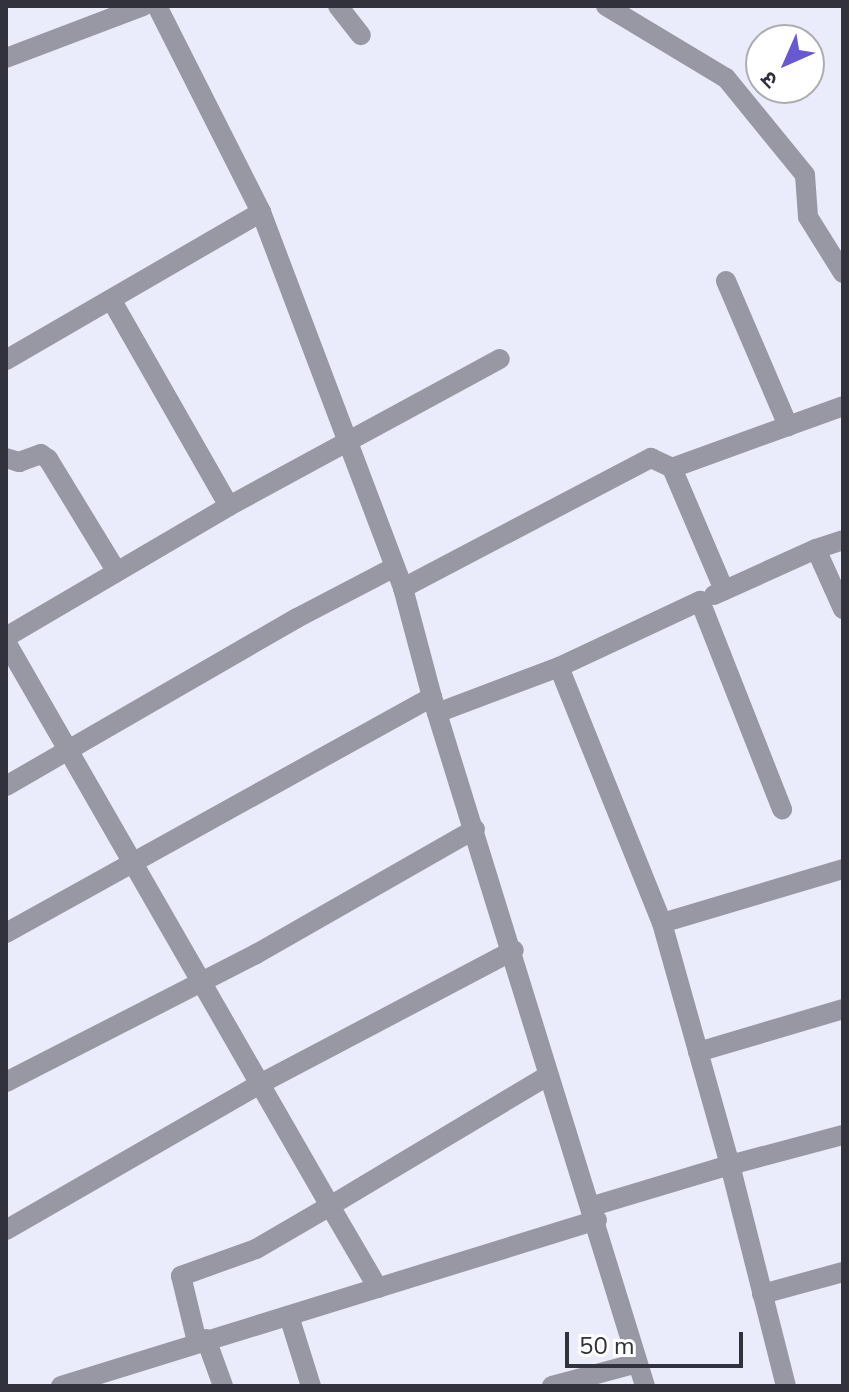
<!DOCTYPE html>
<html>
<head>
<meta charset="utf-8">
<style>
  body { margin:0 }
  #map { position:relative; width:849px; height:1392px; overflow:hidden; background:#eaebfb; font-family:"Nunito Sans","Noto Sans Devanagari",sans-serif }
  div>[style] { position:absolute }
  .street>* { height:20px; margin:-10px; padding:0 10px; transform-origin:10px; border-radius:10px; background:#9798a3 }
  span { translate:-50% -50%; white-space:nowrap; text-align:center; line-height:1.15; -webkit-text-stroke:7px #fff; paint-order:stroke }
  .frame { position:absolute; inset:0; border:8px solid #31323c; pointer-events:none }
  .north { position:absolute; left:745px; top:24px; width:80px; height:80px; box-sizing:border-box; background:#fff; border:2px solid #adadb1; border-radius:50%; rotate:225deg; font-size:22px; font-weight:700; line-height:32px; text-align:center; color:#31323c }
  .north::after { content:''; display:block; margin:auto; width:28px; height:36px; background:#6759d3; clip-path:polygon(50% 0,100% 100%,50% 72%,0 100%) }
  .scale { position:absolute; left:565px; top:1332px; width:178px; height:36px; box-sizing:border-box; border:4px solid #31323c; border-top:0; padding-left:10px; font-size:24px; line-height:28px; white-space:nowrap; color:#31323c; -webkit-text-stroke:6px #fff; paint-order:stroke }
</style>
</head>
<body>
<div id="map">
  <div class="street">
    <div style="left:157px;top:6px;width:231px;rotate:63.2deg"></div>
    <div style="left:261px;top:212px;width:402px;rotate:69.3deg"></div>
    <div style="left:338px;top:6px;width:37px;rotate:52deg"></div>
    <div style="left:606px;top:6px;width:140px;rotate:31deg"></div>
    <div style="left:726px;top:78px;width:125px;rotate:50.8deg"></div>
    <div style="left:805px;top:175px;width:42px;rotate:85.9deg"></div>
    <div style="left:808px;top:217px;width:66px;rotate:58deg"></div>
    <div style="left:6px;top:58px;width:147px;rotate:-20.8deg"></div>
    <div style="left:726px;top:281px;width:158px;rotate:66.8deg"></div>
    <div style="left:112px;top:301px;width:236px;rotate:60.3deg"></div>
    <div style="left:6px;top:360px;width:295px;rotate:-30.1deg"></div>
    <div style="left:6px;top:458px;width:14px;rotate:17deg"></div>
    <div style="left:19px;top:462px;width:23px;rotate:-20deg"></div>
    <div style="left:41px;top:454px;width:9px;rotate:36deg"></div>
    <div style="left:48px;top:459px;width:132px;rotate:58.6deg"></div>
    <div style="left:672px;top:468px;width:182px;rotate:-19.9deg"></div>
    <div style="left:816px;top:549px;width:28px;rotate:-18deg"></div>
    <div style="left:714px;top:595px;width:112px;rotate:-24.3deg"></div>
    <div style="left:816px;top:549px;width:66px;rotate:65.8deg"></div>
    <div style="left:6px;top:637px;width:259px;rotate:-30.4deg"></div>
    <div style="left:229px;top:506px;width:308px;rotate:-28.5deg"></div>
    <div style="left:6px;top:642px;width:650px;rotate:60.12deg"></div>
    <div style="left:330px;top:1206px;width:255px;rotate:-30.9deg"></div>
    <div style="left:559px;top:667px;width:156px;rotate:-25.1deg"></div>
    <div style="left:700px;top:601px;width:224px;rotate:68.5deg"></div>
    <div style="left:432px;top:697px;width:113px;rotate:-104.9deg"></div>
    <div style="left:403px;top:588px;width:280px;rotate:-27.7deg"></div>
    <div style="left:651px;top:458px;width:23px;rotate:25deg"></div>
    <div style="left:672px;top:468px;width:133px;rotate:66.9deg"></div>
    <div style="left:437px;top:713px;width:130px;rotate:-20.7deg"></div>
    <div style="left:559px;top:667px;width:276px;rotate:68.1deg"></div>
    <div style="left:662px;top:923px;width:251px;rotate:74.3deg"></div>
    <div style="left:730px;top:1165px;width:117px;rotate:-14.9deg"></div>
    <div style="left:6px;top:786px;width:336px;rotate:-30deg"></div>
    <div style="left:297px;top:618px;width:110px;rotate:-27.5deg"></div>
    <div style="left:662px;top:923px;width:189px;rotate:-16.6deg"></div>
    <div style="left:6px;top:933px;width:487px;rotate:-29deg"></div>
    <div style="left:432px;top:697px;width:721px;rotate:72.82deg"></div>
    <div style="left:698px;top:1052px;width:151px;rotate:-16.5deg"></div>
    <div style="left:6px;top:1082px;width:281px;rotate:-27.1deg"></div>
    <div style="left:256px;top:954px;width:252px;rotate:-29.7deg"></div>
    <div style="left:593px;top:1206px;width:143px;rotate:-16.7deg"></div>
    <div style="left:730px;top:1165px;width:228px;rotate:75.8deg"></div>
    <div style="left:6px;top:1230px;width:291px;rotate:-29.9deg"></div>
    <div style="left:258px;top:1085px;width:289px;rotate:-27.8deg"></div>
    <div style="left:762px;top:1294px;width:84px;rotate:-15.2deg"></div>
    <div style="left:289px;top:1316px;width:73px;rotate:72.6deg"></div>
    <div style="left:206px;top:1339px;width:50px;rotate:70.1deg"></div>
    <div style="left:197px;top:1342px;width:68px;rotate:-103.6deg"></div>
    <div style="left:181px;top:1276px;width:80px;rotate:-19.8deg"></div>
    <div style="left:256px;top:1249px;width:86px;rotate:-30.2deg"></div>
    <div style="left:330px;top:1206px;width:95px;rotate:59.7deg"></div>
    <div style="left:61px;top:1386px;width:561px;rotate:-17.21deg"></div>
    <div style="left:552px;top:1386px;width:88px;rotate:-15.1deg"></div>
  </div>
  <div class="frame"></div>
  <div class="north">उ</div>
  <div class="scale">50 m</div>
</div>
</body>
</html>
